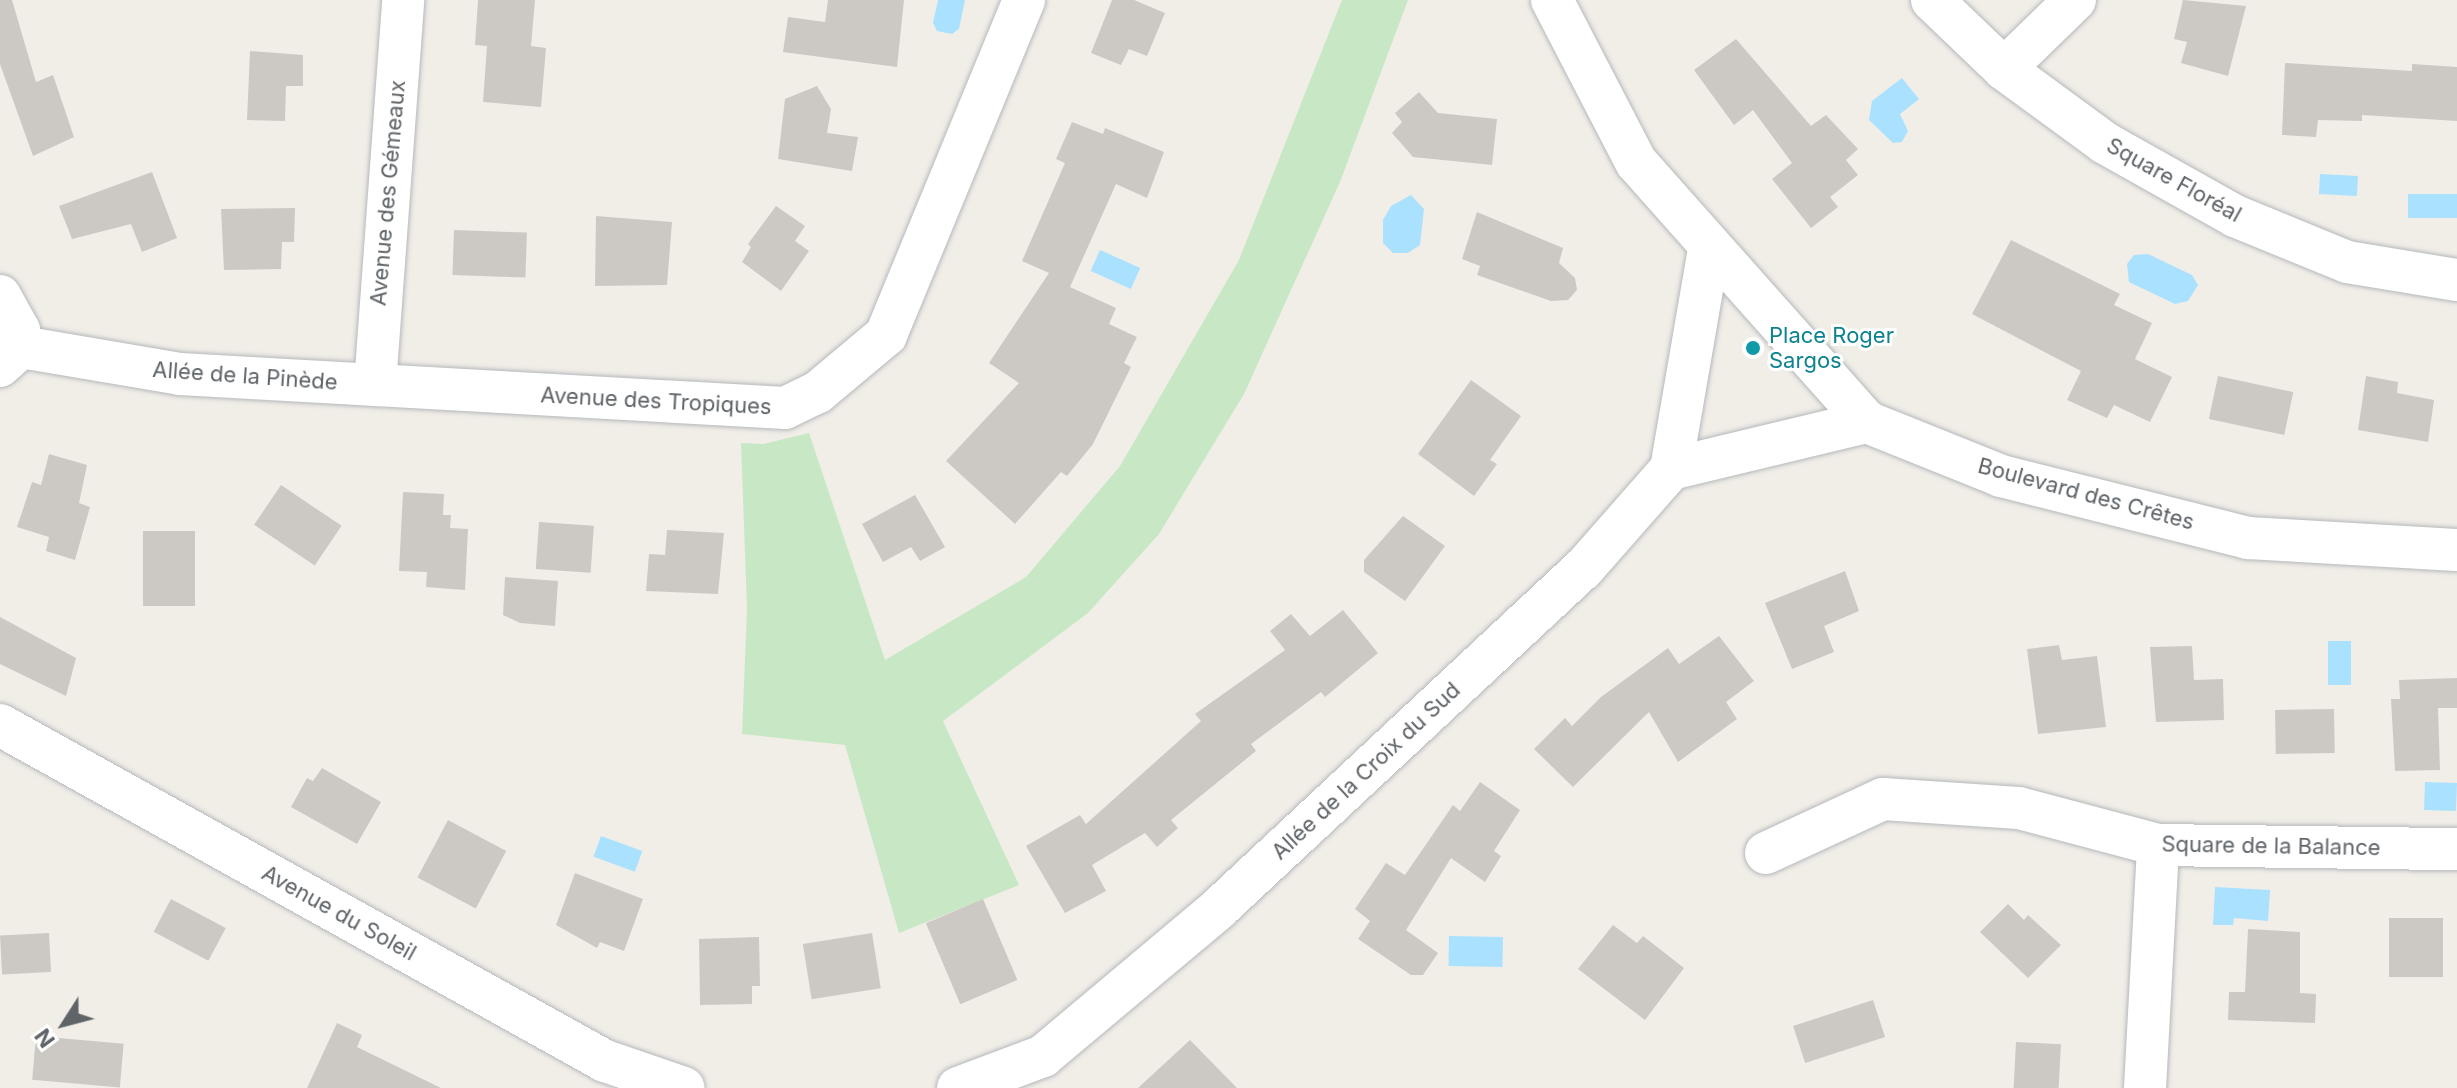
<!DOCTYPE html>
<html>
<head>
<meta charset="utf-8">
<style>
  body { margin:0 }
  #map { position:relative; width:2457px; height:1088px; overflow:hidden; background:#f1eee8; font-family:Inter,sans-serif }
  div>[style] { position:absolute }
  .green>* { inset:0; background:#c8e8c5 }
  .water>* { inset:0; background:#aae1ff; transform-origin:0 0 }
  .building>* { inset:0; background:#ccc9c5; transform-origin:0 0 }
  .roads { filter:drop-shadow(0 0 2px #b5b8bc) drop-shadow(0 0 2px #b5b8bc) }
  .minor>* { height:42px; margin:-21px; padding:0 21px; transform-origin:21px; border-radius:21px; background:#fff }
  .dots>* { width:22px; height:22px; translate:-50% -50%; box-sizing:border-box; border:4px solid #fff; border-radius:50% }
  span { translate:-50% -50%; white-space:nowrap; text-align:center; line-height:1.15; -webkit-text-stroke:6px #fff; paint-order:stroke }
  .street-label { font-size:22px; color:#5f6468 }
  .culture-label { font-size:22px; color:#0d838f }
  .left { translate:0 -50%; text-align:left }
  .north { position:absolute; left:24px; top:984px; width:80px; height:80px; -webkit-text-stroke:6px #fff; paint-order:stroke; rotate:234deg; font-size:22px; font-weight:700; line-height:32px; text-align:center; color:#5f6468 }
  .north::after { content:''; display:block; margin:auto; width:28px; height:36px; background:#5f6468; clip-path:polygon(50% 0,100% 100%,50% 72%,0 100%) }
</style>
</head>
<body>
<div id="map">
  <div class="green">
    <div style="clip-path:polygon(1342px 0,1408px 0,1340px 182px,1244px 394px,1159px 534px,1088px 613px,943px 721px,1019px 885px,899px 933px,845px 745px,742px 734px,747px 608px,741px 443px,763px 444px,809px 433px,885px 660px,1026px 577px,1120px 466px,1239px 260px)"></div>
  </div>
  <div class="water">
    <div style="clip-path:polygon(938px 0,965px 0,959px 29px,952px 34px,937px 31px,933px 23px)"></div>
    <div style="clip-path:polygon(1902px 78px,1919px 99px,1900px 114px,1908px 131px,1902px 142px,1893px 143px,1869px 120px,1872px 101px)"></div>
    <div style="left:2320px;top:174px;width:38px;height:20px;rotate:3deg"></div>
    <div style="left:2457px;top:194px;width:24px;height:49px;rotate:90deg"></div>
    <div style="clip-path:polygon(1411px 195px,1424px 209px,1420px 245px,1408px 253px,1393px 253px,1383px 243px,1383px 220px,1391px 206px)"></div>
    <div style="left:1100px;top:250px;width:44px;height:23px;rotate:24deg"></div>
    <div style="clip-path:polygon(2148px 254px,2192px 275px,2198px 285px,2188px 301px,2175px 304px,2129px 282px,2127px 264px,2134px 255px)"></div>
    <div style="left:2328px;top:641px;width:23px;height:44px"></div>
    <div style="left:2425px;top:782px;width:32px;height:28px;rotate:2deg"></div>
    <div style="left:601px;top:836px;width:44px;height:22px;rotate:20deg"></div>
    <div style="clip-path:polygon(2215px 887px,2270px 890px,2268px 921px,2234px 918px,2233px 925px,2213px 925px)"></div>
    <div style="left:1449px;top:936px;width:54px;height:30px;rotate:1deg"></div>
  </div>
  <div class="building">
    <div style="clip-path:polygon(0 0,12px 0,36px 82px,53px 75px,74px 137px,33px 156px,0 64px)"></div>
    <div style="clip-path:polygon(478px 0,535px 0,531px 46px,546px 48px,541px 107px,483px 102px,487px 46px,475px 45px)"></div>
    <div style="clip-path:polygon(828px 0,904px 0,897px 67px,783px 52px,788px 17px,825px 22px)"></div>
    <div style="clip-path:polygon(1112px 0,1134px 0,1165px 13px,1147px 56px,1129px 49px,1121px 65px,1091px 53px)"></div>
    <div style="clip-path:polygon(2183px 0,2246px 6px,2228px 76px,2181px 63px,2187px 42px,2174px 39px)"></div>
    <div style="clip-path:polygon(1736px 39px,1811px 126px,1826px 115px,1858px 149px,1846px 160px,1858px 175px,1830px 197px,1838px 207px,1811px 228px,1772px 179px,1792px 163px,1753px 110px,1734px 125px,1694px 70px)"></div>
    <div style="clip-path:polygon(250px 51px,303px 55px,303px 86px,286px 86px,285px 121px,247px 120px)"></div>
    <div style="clip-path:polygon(2285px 63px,2412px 71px,2412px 64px,2457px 67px,2457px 121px,2362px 115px,2362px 121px,2318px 120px,2316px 137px,2282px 135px)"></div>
    <div style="clip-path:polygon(817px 86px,831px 109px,827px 133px,858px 137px,852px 171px,778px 159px,785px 99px)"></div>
    <div style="clip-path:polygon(1419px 92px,1438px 113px,1497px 119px,1492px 165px,1413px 157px,1392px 133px,1402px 122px,1395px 113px)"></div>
    <div style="clip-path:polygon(1072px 122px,1103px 134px,1105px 128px,1164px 152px,1147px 198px,1116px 184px,1070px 287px,1116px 308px,1109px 324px,1137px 337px,1124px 363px,1131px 367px,1093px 444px,1067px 476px,1061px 472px,1015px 524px,946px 461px,1019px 383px,989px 363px,1049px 273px,1022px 261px,1065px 163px,1056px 159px)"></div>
    <div style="clip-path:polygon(152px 172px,177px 238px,142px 252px,131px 224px,72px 239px,59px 206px)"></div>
    <div style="clip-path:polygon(776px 206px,805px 226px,795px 241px,809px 251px,781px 291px,742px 262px,751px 247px,748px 244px)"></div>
    <div style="clip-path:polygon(295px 208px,294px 242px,282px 242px,281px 269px,224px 270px,221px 209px)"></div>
    <div style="clip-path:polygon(1477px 212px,1563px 248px,1559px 263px,1575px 278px,1577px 290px,1568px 300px,1551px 301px,1477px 275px,1480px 266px,1462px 259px)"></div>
    <div style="clip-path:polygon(596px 216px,672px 222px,667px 285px,595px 286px)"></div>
    <div style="left:454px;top:230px;width:73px;height:45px;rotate:2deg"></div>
    <div style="clip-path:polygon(2011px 240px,2120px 294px,2114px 305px,2152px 323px,2135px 359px,2172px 377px,2150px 422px,2114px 405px,2107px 418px,2067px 400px,2081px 371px,1972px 314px)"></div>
    <div style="left:2218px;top:376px;width:77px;height:44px;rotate:12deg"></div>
    <div style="clip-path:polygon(2366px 376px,2398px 382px,2397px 393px,2434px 400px,2428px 442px,2358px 430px)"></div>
    <div style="clip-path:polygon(1471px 380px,1521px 416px,1490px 460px,1497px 464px,1474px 496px,1418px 454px)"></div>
    <div style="clip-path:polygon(49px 454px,87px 465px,79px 503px,90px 507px,75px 560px,46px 551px,49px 537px,17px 527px,32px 482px,41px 485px)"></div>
    <div style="left:281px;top:485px;width:73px;height:48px;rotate:34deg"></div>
    <div style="clip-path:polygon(403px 492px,444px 494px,443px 515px,451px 515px,450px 528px,468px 529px,465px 590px,426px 587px,427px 572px,399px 571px)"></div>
    <div style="clip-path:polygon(915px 495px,945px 547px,920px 561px,911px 547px,883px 562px,862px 524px)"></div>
    <div style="clip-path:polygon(1403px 516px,1445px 546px,1405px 601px,1364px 572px,1364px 560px)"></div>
    <div style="left:539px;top:522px;width:55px;height:47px;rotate:4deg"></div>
    <div style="clip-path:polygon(667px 530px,724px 533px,718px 594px,646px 591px,649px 554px,665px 555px)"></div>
    <div style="left:143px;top:531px;width:52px;height:75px"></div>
    <div style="clip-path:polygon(1845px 571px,1859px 611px,1824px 626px,1834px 652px,1792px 669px,1765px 603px)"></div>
    <div style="clip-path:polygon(505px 577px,558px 581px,555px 626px,520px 623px,503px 615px)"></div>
    <div style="clip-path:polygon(1343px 610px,1378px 653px,1325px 697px,1321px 692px,1251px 744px,1256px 751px,1171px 820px,1178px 828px,1157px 847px,1145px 833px,1092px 865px,1106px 891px,1065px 913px,1026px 846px,1080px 815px,1086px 824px,1201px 721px,1195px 714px,1285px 650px,1270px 631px,1291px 614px,1310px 636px)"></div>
    <div style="clip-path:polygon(0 617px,76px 658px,66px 696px,0 664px)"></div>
    <div style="clip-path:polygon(1719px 636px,1754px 681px,1726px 702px,1737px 719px,1678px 762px,1649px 712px,1573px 787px,1534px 749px,1565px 718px,1572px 726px,1601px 697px,1668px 648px,1679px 664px)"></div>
    <div style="clip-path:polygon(2059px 645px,2062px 660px,2097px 656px,2106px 727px,2038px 734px,2027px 649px)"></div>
    <div style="clip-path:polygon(2192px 646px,2194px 680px,2223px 679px,2224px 720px,2156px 722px,2150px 647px)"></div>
    <div style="clip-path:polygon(2457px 678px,2457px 708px,2438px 708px,2440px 770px,2395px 771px,2391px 699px,2400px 699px,2399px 680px)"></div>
    <div style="left:2334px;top:709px;width:44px;height:59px;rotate:89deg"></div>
    <div style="clip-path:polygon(322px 768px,381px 802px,357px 844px,291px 807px,307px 778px,313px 781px)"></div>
    <div style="clip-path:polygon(1480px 782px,1520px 810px,1494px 851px,1501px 856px,1485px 882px,1451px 858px,1406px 930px,1438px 953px,1423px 975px,1411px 975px,1358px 939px,1370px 921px,1355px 909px,1386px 863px,1405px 875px,1453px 805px,1460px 811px)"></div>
    <div style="left:448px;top:820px;width:66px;height:65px;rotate:28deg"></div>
    <div style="clip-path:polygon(575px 873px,643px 899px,624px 951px,600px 942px,597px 948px,556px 925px)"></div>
    <div style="left:171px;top:899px;width:62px;height:37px;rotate:28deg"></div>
    <div style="left:983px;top:899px;width:88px;height:62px;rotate:67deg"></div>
    <div style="clip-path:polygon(2008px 904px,2024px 920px,2028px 915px,2061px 945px,2028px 978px,1980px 932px)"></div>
    <div style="left:2389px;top:918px;width:54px;height:59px"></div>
    <div style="clip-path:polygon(1613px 925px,1637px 943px,1643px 936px,1684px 968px,1645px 1020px,1578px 969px)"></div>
    <div style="clip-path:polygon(2248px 929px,2300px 932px,2300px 993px,2316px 994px,2315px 1023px,2228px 1020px,2229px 992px,2245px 992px)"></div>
    <div style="left:49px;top:933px;width:39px;height:49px;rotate:87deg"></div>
    <div style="left:872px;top:933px;width:56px;height:70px;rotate:81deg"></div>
    <div style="clip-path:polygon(759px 937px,760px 986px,752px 986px,752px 1004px,700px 1005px,699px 939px)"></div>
    <div style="left:1873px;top:1000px;width:39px;height:84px;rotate:72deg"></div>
    <div style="clip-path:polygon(337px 1023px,362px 1035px,357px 1047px,441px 1088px,307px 1088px)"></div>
    <div style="left:36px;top:1036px;width:88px;height:44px;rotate:5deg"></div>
    <div style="clip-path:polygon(1190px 1040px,1237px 1088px,1138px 1088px)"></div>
    <div style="left:2016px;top:1042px;width:45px;height:46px;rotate:3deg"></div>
  </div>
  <div class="roads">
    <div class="minor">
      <div style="left:1552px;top:0;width:182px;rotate:62.6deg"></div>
      <div style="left:1636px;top:162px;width:348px;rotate:48.4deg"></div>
      <div style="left:1867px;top:422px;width:144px;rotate:21.9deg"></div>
      <div style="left:2001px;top:476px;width:255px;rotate:14.1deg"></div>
      <div style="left:2248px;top:538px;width:209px;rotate:3.3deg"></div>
      <div style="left:1932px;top:0;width:100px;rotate:43.8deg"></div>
      <div style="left:2004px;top:69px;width:125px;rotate:36.2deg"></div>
      <div style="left:2105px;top:143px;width:149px;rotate:29.3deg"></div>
      <div style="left:2235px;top:216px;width:121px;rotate:22.3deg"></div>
      <div style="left:2347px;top:262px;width:111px;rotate:9.3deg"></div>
      <div style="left:2004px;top:69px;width:99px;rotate:-44.2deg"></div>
      <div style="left:0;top:296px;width:39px;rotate:61deg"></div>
      <div style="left:19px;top:330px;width:17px;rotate:83deg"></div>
      <div style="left:0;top:366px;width:28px;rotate:-42deg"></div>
      <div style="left:21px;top:347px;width:161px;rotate:9.6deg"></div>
      <div style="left:180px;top:374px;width:606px;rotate:3.22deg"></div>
      <div style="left:785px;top:408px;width:37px;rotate:-26deg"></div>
      <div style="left:818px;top:392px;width:89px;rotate:-40deg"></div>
      <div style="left:886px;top:335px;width:362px;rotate:-67.6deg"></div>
      <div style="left:375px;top:385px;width:386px;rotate:-85.8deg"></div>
      <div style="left:1671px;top:469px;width:223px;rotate:-80.2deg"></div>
      <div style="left:0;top:725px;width:692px;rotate:29.05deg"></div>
      <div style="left:605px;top:1061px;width:83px;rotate:18.9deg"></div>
      <div style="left:1766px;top:853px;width:129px;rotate:-24.8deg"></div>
      <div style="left:1883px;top:799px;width:136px;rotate:3.8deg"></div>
      <div style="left:2019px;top:808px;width:144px;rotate:14.9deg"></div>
      <div style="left:2158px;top:845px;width:299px;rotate:0.8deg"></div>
      <div style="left:958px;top:1088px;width:91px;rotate:-20.6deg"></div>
      <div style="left:1043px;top:1056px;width:229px;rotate:-40deg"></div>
      <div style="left:1218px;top:909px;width:499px;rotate:-43deg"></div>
      <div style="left:1583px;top:569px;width:133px;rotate:-48.7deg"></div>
      <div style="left:1671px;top:469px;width:202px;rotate:-13.5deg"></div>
      <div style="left:2145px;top:1088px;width:243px;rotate:-86.9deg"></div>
    </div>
  </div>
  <div class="dots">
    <div style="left:1753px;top:348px;background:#0f9aa8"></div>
  </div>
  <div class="street-label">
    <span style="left:2174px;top:180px;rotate:29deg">Square Floréal</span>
    <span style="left:388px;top:193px;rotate:-85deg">Avenue des Gémeaux</span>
    <span style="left:245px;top:376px;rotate:4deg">Allée de la Pinède</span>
    <span style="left:656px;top:401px;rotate:3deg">Avenue des Tropiques</span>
    <span style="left:2086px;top:494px;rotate:15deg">Boulevard des Crêtes</span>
    <span style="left:1366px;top:771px;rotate:-43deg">Allée de la Croix du Sud</span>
    <span style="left:2271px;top:846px;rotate:1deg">Square de la Balance</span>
    <span style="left:339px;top:913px;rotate:29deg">Avenue du Soleil</span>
  </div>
  <div class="culture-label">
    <span class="left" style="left:1769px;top:348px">Place Roger<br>Sargos</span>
  </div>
  <div class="north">N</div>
</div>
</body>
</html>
